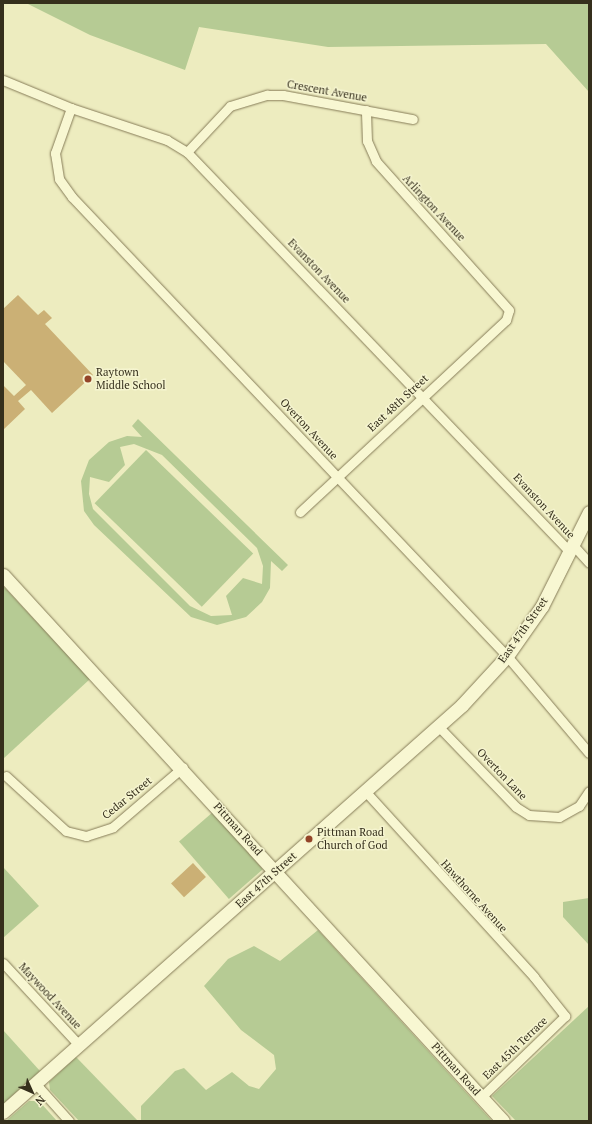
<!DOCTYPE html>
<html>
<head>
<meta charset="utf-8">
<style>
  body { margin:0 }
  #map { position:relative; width:592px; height:1124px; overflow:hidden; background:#edecbf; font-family:"PT Serif",serif }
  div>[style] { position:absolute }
  .green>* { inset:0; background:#b6cb94; transform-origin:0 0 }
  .building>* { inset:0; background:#cbb075; transform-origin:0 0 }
  .roads { filter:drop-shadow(0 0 1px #867c58) drop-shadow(0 0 1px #867c58) }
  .street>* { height:9px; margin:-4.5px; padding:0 4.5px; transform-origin:4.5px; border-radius:4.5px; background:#f8f7d2 }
  .secondary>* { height:13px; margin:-6.5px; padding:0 6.5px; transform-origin:6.5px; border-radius:6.5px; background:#f8f7d2 }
  .dots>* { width:11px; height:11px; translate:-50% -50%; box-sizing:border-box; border:2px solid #f5f4cf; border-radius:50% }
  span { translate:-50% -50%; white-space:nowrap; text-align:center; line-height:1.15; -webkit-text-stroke:3px #f5f4cf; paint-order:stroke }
  .street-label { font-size:11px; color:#352f1c }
  .poi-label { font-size:11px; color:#352f1c }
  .left { translate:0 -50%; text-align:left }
  .frame { position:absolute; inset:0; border:4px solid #352f1c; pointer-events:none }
  .north { position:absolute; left:12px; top:1072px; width:40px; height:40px; -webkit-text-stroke:3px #f5f4cf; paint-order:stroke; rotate:135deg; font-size:11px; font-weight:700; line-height:16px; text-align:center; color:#352f1c }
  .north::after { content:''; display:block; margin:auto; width:14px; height:18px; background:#352f1c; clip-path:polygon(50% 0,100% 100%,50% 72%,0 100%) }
</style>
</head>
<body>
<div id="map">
  <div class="green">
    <div style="clip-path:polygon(26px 3px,589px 3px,589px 92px,546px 44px,328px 47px,199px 27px,185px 70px,90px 35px)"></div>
    <div style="clip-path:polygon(evenodd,138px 419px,288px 565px,282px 571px,271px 561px,270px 588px,262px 602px,246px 617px,217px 625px,191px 617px,94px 525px,84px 511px,81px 481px,89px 460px,109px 442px,127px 436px,142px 437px,132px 426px,138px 419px,134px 444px,162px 455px,257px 548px,263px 566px,262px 584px,243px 578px,226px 596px,232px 615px,211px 616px,190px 606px,93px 509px,89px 494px,90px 477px,109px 482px,125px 465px,120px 447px,134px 444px)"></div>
    <div style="left:146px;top:450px;width:149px;height:74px;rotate:44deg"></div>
    <div style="clip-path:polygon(3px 586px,90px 679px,3px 759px)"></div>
    <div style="left:213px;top:812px;width:76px;height:45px;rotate:49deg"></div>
    <div style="clip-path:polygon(3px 867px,39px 906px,3px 938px)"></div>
    <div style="clip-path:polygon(589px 898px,589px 945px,563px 917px,563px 902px)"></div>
    <div style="clip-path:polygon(318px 930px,492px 1121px,141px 1121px,141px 1106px,175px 1071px,184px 1068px,206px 1090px,232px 1072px,249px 1086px,259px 1089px,276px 1069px,274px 1055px,241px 1030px,204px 986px,228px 959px,254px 946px,280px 961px)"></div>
    <div style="clip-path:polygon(589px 1006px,589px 1121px,516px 1121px,492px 1096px)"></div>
    <div style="clip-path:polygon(3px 1030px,40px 1071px,3px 1104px)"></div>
    <div style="clip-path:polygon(76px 1057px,138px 1121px,79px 1121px,50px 1090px,49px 1082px)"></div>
    <div style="clip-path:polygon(29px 1101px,39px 1101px,57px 1121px,6px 1121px)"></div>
  </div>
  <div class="building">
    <div style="clip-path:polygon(18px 295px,38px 315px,44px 310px,52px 318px,45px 324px,93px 375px,52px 413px,31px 390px,18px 401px,25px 409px,3px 430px,3px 385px,14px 396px,26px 385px,3px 361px,3px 309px)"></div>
    <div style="left:193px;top:863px;width:19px;height:30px;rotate:47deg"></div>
  </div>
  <div class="roads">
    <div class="street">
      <div style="left:3px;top:80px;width:74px;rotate:22.4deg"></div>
      <div style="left:71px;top:108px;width:101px;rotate:18.4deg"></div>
      <div style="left:167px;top:140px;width:23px;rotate:31deg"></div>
      <div style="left:187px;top:152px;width:554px;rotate:46.24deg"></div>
      <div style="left:71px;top:108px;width:48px;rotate:109.6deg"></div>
      <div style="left:55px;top:153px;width:26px;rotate:81deg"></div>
      <div style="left:59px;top:179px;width:22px;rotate:54deg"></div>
      <div style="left:72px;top:197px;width:632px;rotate:46.54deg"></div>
      <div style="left:507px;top:656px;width:127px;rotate:49.8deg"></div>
      <div style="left:187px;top:152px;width:63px;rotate:-46.9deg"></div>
      <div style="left:230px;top:106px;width:39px;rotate:-17deg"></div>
      <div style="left:267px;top:95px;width:16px"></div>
      <div style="left:283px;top:95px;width:132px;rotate:10.5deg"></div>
      <div style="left:300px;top:512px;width:282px;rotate:-43deg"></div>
      <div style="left:506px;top:320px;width:10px;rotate:-73deg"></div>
      <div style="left:509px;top:310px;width:200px;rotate:-131.8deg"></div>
      <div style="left:376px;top:161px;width:22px;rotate:-114deg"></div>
      <div style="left:367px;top:141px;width:31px;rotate:-92deg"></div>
      <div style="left:573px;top:545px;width:24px;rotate:48deg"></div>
      <div style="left:438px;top:726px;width:112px;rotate:46.1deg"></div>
      <div style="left:516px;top:807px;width:15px;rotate:32deg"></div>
      <div style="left:529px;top:815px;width:30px;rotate:4deg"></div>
      <div style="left:559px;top:817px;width:23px;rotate:-29deg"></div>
      <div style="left:579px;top:806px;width:18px;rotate:-56deg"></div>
      <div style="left:6px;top:776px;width:81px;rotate:42.5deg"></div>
      <div style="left:66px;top:831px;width:21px;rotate:14deg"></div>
      <div style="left:86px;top:836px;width:28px;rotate:-18deg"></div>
      <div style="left:113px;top:827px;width:92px;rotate:-40.6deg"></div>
      <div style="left:365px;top:791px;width:251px;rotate:47.7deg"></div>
      <div style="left:534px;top:977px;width:50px;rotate:51.5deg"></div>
      <div style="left:565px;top:1016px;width:117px;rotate:136deg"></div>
      <div style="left:3px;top:963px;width:112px;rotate:47.2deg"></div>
      <div style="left:35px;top:1083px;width:51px;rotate:48.2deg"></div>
    </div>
    <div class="secondary">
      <div style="left:3px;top:575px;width:740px;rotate:47.52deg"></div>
      <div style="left:3px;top:1112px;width:613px;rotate:-41.56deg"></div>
      <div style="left:462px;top:705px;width:67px;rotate:-47.4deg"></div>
      <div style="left:507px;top:656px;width:61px;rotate:-55deg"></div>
      <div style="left:542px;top:606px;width:105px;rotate:-63.4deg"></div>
    </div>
  </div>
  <div class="dots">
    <div style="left:88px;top:379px;background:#944428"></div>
    <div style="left:309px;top:839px;background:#944428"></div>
  </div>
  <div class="street-label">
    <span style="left:327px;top:91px;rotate:10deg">Crescent Avenue</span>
    <span style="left:434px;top:208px;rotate:47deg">Arlington Avenue</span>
    <span style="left:319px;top:271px;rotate:46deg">Evanston Avenue</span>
    <span style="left:398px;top:403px;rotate:-43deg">East 48th Street</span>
    <span style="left:309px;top:429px;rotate:47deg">Overton Avenue</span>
    <span style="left:544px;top:506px;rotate:47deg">Evanston Avenue</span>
    <span style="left:523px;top:630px;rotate:-55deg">East 47th Street</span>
    <span style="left:502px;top:774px;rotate:46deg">Overton Lane</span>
    <span style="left:127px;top:798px;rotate:-39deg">Cedar Street</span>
    <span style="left:238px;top:829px;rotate:48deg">Pittman Road</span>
    <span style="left:266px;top:880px;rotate:-42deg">East 47th Street</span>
    <span style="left:474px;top:896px;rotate:48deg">Hawthorne Avenue</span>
    <span style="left:50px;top:996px;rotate:47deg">Maywood Avenue</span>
    <span style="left:515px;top:1048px;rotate:-44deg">East 45th Terrace</span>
    <span style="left:456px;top:1069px;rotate:48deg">Pittman Road</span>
  </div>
  <div class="poi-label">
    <span class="left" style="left:96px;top:379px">Raytown<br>Middle School</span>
    <span class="left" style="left:317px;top:839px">Pittman Road<br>Church of God</span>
  </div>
  <div class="frame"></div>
  <div class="north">N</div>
</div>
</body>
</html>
